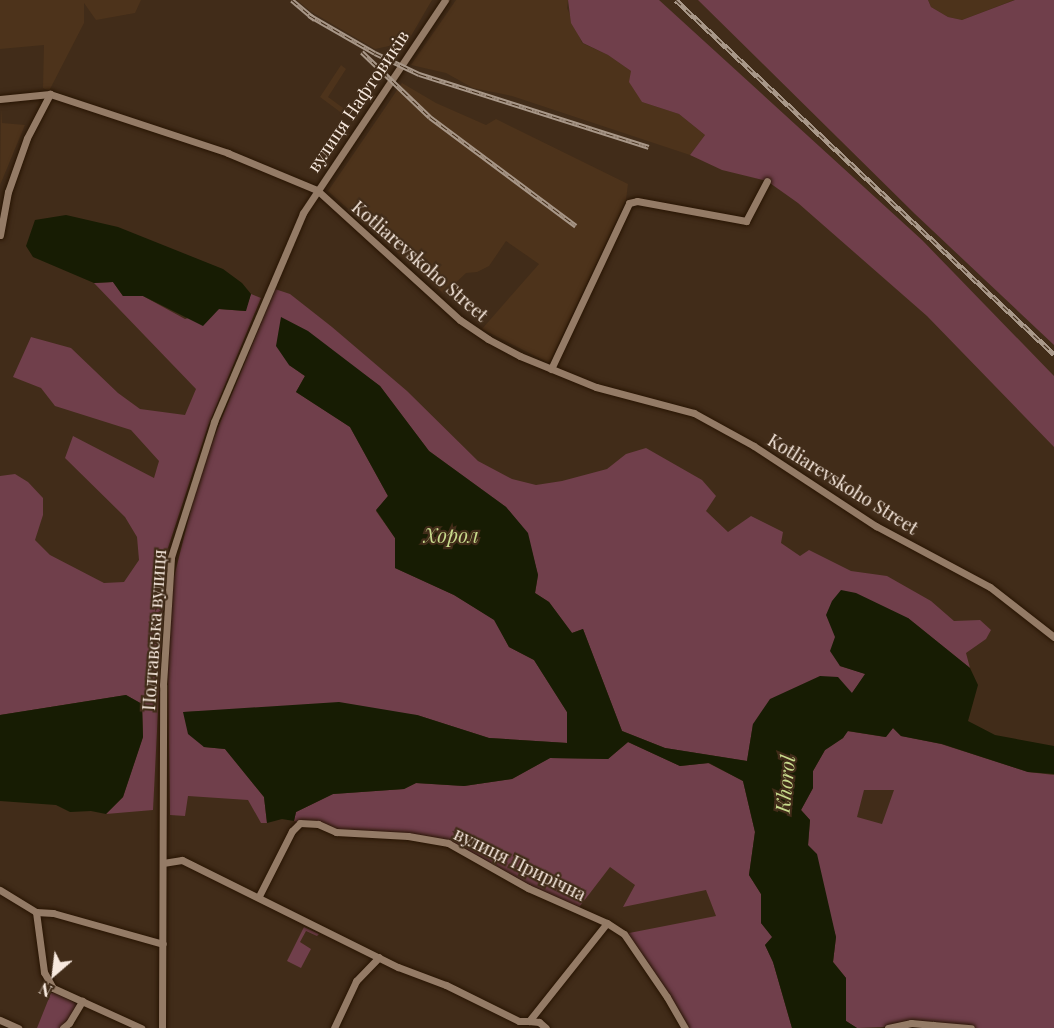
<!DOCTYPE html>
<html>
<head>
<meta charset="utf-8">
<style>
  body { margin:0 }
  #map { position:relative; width:1054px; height:1028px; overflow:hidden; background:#412c19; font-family:"Playfair Display",serif }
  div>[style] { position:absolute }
  .built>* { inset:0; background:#4d331b }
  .green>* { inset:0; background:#703f4b }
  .water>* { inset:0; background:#171c03 }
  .roads { filter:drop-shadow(0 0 2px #271403) drop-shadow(0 0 2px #271403) }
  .minor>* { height:7px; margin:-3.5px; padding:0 3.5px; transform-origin:3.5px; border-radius:3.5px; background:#947b66 }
  .rail>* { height:4.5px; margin-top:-2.25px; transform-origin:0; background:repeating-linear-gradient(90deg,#412c19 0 7px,#a89788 0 14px); box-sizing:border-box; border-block:2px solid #a89788 }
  span { translate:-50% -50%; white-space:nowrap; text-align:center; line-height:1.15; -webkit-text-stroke:4.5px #412c19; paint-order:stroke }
  .street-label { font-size:18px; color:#f7e9de }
  .water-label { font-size:20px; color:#c8da8c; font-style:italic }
  .north { position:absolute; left:24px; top:944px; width:60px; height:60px; -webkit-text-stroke:4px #412c19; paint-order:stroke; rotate:208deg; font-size:16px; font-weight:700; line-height:24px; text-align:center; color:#f7e9de }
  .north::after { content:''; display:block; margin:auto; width:21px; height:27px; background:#f7e9de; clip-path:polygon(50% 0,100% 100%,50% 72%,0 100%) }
</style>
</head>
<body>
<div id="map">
  <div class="built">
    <div style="clip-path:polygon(0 0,141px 0,135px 13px,96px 20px,84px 3px,84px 23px,49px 91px,43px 88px,44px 45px,0 49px)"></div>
    <div style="clip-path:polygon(297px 0,432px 0,401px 53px,389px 46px,375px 49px,310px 11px)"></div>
    <div style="clip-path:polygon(456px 0,568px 0,567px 8px,582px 43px,608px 55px,631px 71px,642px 102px,679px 114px,705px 135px,690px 155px,512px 96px,473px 88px,446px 73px,411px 65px)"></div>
    <div style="clip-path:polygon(928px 0,1014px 0,962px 20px,948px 17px,931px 7px)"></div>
    <div style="clip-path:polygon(341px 65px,346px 69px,328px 97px,350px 113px,347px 117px,320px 97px)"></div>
    <div style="clip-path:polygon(402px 83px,436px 103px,486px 125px,496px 119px,628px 184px,626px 200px,549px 363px,482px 329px,539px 264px,506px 241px,489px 266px,477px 272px,466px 273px,444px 294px,328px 191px)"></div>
    <div style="clip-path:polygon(1px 108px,2px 123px,25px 125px,0 185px)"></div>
  </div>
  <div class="green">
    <div style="clip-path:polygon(568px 0,659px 0,922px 240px,1054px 376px,1054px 447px,927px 316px,798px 203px,767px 181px,722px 170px,690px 155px,705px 135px,679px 114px,642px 102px,629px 82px,631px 71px,608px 55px,583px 43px,571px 23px)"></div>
    <div style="clip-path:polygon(698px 0,928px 0,931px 7px,948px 17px,962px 20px,1015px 0,1054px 0,1054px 345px,915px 214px)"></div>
    <div style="clip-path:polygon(113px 282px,123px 296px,143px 296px,185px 319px,219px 309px,245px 311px,251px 294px,261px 298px,208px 426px,166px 554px,153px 810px,106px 814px,123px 797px,143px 737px,142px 704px,126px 695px,0 715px,0 476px,15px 474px,28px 482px,43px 498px,43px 515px,35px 540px,50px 555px,104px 583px,124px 582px,139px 560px,137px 537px,125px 517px,65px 458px,73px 436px,154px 478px,159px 461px,131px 430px,55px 406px,41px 388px,13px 377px,31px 337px,71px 348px,118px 393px,140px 409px,185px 415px,196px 389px,94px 283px)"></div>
    <div style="clip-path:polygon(275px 289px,290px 294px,332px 327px,407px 391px,478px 461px,512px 479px,536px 485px,562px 481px,607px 469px,626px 454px,646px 448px,702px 480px,716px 496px,706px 511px,728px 532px,751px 516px,783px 532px,781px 543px,800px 556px,809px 550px,851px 571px,887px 576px,931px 601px,954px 621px,980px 620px,991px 630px,986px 639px,966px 653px,970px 668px,908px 618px,835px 637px,840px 666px,866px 674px,852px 693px,753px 724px,747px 761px,665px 748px,622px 731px,583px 629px,572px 633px,549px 602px,535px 593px,538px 575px,527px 533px,506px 507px,429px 451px,380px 386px,348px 363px,289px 365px,305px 376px,296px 392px,350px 427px,388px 496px,376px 511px,395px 538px,395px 568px,454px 595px,495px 620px,509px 647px,534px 660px,567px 712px,568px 743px,489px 738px,417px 715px,234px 710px,184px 712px,204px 747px,225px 749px,264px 797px,267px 823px,261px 823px,248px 800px,188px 796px,185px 816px,170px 815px,168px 670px,173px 581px,201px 469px)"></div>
    <div style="clip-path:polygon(evenodd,893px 728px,901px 736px,941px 744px,1028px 772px,1054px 775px,1054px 1028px,971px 1028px,933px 1025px,857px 1028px,846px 1021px,846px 978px,833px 962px,836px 937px,808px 846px,810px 820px,801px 810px,813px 788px,813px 771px,825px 750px,843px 738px,847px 731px,885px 737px,893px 728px,864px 790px,894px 790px,882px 824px,857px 817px,864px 790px)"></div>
    <div style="clip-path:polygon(628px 742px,680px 766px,708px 763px,743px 781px,755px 832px,749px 875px,761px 894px,761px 923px,773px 937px,765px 945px,773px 962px,792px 1028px,685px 1028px,624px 934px,716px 916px,706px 890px,623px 907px,635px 885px,610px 867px,577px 910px,448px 843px,336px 832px,294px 821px,296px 812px,333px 794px,404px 789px,416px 783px,464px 786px,512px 779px,550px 758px,608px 759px)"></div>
    <div style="clip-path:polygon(304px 927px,319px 934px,317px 936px,306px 931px,300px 942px,311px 949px,301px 968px,287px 961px)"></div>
    <div style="clip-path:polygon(51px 993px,56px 993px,79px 1005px,63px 1028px,37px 1028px)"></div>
  </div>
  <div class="water">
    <div style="clip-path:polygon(66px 215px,118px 227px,223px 269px,242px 283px,251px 294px,246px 311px,219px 309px,203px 326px,143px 296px,123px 296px,113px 282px,94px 283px,33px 257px,26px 246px,35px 220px)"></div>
    <div style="clip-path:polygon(281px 317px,308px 331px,380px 386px,429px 451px,506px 507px,528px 533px,538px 575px,535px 593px,549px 602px,572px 633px,583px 629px,622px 731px,665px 748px,747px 761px,753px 724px,770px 699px,820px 676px,838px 677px,852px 693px,865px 674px,840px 666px,830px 651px,835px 637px,826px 615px,832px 601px,841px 590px,856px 593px,908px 618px,970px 668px,978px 685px,968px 721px,995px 735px,1054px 746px,1054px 774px,1028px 772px,942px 744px,901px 736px,893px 728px,886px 737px,848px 731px,843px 738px,825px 750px,813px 771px,813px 788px,801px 810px,810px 820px,808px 845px,817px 854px,836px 937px,833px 962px,846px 978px,846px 1021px,857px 1028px,792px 1028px,773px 962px,765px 945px,772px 937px,761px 923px,761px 894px,749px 875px,755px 832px,743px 781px,709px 763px,680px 766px,628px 742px,608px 759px,550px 758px,512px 779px,464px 786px,416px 783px,404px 789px,333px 794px,296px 812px,294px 821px,282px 819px,267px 823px,264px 797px,225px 749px,204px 747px,188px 734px,183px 712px,339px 702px,417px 715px,489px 738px,567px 743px,567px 712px,534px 660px,509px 647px,494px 620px,454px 595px,395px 568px,395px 538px,376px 510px,388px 496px,350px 427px,296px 392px,305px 376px,289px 365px,276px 346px)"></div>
    <div style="clip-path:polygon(126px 695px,142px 704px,143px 737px,123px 797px,106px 814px,91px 811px,70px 812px,56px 805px,0 801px,0 715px)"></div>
  </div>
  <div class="roads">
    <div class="minor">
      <div style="left:0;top:99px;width:50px;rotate:-5.7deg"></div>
      <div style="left:50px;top:94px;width:188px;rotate:18.3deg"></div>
      <div style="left:228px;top:153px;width:96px;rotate:22.6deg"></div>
      <div style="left:317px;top:190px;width:193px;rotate:42.3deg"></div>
      <div style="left:460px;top:320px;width:34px;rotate:34deg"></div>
      <div style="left:488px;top:339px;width:36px;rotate:28deg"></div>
      <div style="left:520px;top:356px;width:82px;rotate:22.2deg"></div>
      <div style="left:596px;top:387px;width:101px;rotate:14.9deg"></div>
      <div style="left:694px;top:413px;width:68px;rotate:28.8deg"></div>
      <div style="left:754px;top:446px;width:146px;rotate:33.3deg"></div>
      <div style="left:876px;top:526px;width:129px;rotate:28.2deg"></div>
      <div style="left:990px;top:587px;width:81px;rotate:38deg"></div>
      <div style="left:0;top:235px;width:44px;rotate:-79.5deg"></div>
      <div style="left:8px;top:192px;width:57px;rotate:-70.6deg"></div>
      <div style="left:27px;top:138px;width:50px;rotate:-62.4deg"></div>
      <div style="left:551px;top:369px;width:183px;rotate:-64.8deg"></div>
      <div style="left:629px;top:203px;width:8px;rotate:-14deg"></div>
      <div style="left:637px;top:201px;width:111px;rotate:10.4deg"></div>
      <div style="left:746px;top:221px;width:45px;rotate:-62.3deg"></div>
      <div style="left:163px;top:863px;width:19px;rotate:-9deg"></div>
      <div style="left:182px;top:860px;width:241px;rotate:26.4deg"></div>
      <div style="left:398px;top:967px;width:51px;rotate:20.6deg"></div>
      <div style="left:446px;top:985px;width:81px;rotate:26.3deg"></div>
      <div style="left:519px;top:1021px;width:10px"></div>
      <div style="left:529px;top:1021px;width:125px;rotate:-51.5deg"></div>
      <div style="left:0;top:890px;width:42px;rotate:31.4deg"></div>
      <div style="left:36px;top:912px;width:17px;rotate:3deg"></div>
      <div style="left:53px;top:913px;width:114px;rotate:15.7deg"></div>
      <div style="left:259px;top:896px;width:73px;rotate:-63.1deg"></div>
      <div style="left:292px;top:831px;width:11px;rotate:-45deg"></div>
      <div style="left:300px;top:823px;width:18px;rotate:3deg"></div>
      <div style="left:318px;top:824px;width:20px;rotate:24deg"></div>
      <div style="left:336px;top:832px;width:72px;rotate:3.2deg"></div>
      <div style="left:408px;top:836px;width:41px;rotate:9.9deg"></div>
      <div style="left:448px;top:843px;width:92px;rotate:29.4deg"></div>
      <div style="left:528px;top:888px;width:86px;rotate:23.9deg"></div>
      <div style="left:607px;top:923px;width:20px;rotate:33deg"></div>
      <div style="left:624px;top:934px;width:76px;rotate:55.7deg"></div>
      <div style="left:667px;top:997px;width:36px;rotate:60deg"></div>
      <div style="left:36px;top:912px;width:61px;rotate:82.4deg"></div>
      <div style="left:44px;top:972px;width:18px;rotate:61deg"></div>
      <div style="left:53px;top:988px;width:97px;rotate:24.4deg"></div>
      <div style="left:0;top:1020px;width:20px;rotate:24deg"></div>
      <div style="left:529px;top:1021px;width:10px;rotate:6deg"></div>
      <div style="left:539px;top:1022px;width:9px;rotate:41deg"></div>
      <div style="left:933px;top:1025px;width:38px;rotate:5deg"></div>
      <div style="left:63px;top:1028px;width:8px;rotate:-40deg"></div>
      <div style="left:69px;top:1023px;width:26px;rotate:-59deg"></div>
      <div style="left:162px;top:1028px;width:343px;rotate:-89.8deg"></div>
      <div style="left:163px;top:685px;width:128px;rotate:-86.4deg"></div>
      <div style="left:171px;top:557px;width:142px;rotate:-72.3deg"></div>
      <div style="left:214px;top:422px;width:227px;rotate:-66.9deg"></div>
      <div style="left:303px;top:213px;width:256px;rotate:-56.3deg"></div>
      <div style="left:334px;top:1028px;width:52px;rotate:-64.9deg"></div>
      <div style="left:356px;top:981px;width:33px;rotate:-46deg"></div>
      <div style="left:888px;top:1028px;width:24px;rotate:-12deg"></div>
      <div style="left:911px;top:1023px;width:22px;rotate:5deg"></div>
      <div style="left:933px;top:1025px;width:5px;rotate:37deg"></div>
    </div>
  </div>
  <div class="rail">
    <div style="left:292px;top:0;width:30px;rotate:40deg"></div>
    <div style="left:676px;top:0;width:518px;rotate:43.12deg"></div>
    <div style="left:309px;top:15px;width:76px;rotate:29.9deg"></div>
    <div style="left:375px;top:53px;width:49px;rotate:25.5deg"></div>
    <div style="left:419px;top:74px;width:241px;rotate:17.6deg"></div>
    <div style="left:362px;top:52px;width:94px;rotate:43.7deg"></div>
    <div style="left:430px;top:117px;width:182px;rotate:36.7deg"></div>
  </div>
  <div class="street-label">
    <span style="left:358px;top:101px;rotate:-56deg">вулиця Нафтовиків</span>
    <span style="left:420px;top:261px;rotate:41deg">Kotliarevskoho Street</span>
    <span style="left:843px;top:484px;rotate:32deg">Kotliarevskoho Street</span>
    <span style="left:154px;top:630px;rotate:-86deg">Полтавська вулиця</span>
    <span style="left:520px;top:864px;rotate:26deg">вулиця Прирічна</span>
  </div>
  <div class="water-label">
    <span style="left:451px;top:534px">Хорол</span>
    <span style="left:784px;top:784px;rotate:-84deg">Khorol</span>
  </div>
  <div class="north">N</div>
</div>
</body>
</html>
